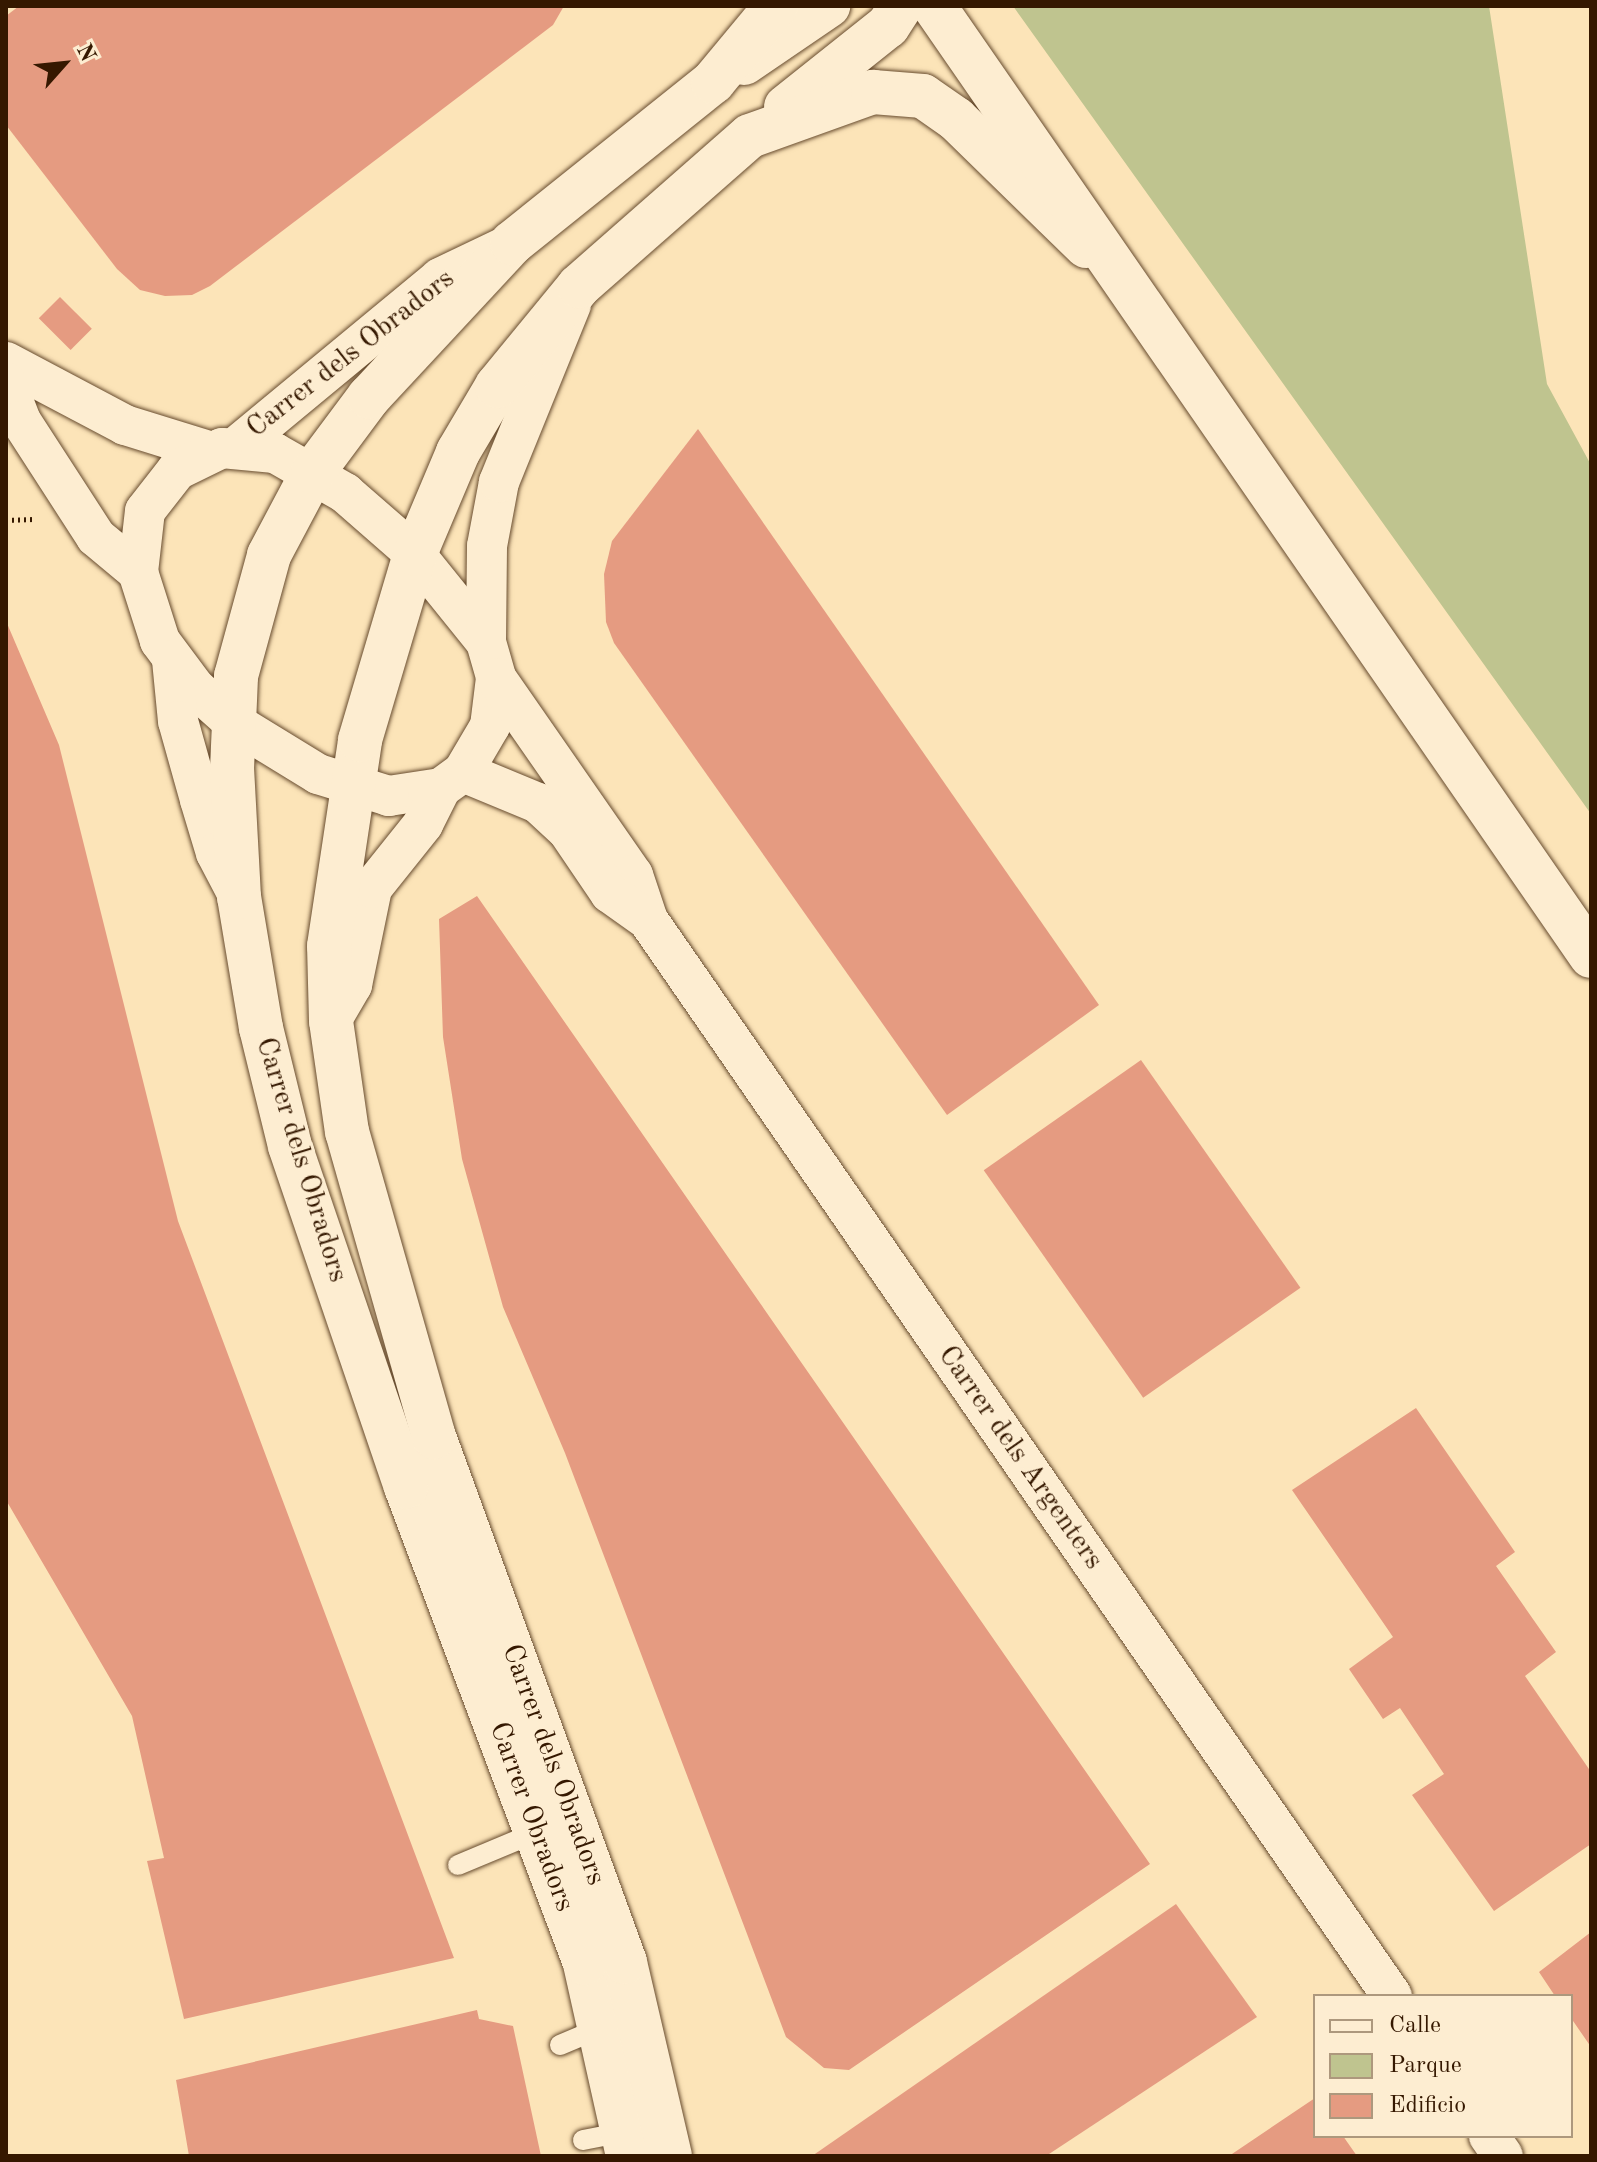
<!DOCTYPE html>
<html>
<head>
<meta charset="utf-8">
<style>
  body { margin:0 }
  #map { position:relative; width:1597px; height:2162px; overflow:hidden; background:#fce4b8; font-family:"Old Standard TT",serif }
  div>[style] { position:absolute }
  .green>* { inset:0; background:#bfc48f }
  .building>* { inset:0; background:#e59b81; transform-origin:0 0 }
  .path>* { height:5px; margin-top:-2.5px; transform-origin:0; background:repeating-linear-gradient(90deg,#351800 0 2px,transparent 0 6px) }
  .roads { filter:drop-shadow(0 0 2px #674b2e) drop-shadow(0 0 2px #674b2e) }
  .service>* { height:20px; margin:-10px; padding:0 10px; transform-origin:10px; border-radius:10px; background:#fdedd1 }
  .minor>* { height:40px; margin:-20px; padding:0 20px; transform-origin:20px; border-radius:20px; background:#fdedd1 }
  .tertiary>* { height:44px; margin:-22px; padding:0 22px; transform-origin:22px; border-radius:22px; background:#fdedd1 }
  .secondary>* { height:44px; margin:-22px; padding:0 22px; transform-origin:22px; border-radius:22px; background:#fdedd1 }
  span { translate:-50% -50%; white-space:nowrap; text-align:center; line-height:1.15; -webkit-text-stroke:6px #fdedd1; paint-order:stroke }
  .street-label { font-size:28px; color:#351800 }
  .frame { position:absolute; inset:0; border:8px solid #351800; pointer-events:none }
  .legend { position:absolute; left:1313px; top:1994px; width:260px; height:144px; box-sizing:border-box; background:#fdedd1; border:2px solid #ad987d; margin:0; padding:10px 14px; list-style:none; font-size:24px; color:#351800 }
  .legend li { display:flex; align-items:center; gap:16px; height:40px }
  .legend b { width:40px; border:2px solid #ad987d }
  .north { position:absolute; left:24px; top:24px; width:80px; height:80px; -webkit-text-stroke:6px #fdedd1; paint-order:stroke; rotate:63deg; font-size:22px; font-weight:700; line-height:32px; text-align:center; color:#351800 }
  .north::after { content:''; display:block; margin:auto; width:28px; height:36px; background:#351800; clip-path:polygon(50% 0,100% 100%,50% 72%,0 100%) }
</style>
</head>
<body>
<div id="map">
  <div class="green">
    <div style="clip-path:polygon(1013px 6px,1489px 6px,1547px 384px,1591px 465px,1591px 814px)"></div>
  </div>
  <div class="building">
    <div style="clip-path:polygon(19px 6px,564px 6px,553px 25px,210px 286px,192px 295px,165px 296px,140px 290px,117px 269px,6px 125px,6px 16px)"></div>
    <div style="left:60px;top:297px;width:45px;height:30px;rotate:45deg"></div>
    <div style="clip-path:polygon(698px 429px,1099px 1005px,947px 1115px,614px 643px,606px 622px,604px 574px,612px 541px)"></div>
    <div style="clip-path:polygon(6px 621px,59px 745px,178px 1221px,454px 1958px,184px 2019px,147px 1861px,164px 1858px,132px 1716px,6px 1500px)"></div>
    <div style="clip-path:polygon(477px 896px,1150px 1864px,849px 2070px,824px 2068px,786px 2037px,565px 1453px,503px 1307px,462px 1159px,443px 1037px,439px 919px)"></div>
    <div style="left:1141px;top:1060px;width:278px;height:192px;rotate:55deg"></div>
    <div style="clip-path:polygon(1416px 1408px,1515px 1552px,1496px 1566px,1556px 1652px,1525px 1676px,1591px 1772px,1591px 1844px,1494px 1911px,1412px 1795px,1444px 1774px,1400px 1708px,1383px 1719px,1349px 1669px,1393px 1637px,1292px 1490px)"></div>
    <div style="clip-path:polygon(1176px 1904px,1257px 2017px,1046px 2156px,812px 2156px)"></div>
    <div style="clip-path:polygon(1591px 1932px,1591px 2047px,1571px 2018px,1571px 1996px,1555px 1996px,1539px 1972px)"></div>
    <div style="clip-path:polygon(477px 2010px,479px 2019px,513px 2026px,541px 2156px,189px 2156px,176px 2080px)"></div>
    <div style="clip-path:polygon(1315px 2098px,1315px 2136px,1343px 2136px,1357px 2156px,1229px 2156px)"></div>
  </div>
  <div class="path">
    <div style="left:6px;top:520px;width:28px;rotate:-2deg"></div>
  </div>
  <div class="roads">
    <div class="service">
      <div style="left:458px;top:1865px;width:86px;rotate:-22.7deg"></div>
      <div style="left:560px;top:2045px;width:43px;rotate:-23deg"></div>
      <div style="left:583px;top:2140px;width:42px;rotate:-11deg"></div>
    </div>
    <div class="minor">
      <div style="left:6px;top:362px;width:135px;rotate:27.9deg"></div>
      <div style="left:125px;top:425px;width:88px;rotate:17.2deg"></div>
      <div style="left:6px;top:382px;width:42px;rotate:69deg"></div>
      <div style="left:21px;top:421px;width:138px;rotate:57.1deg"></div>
      <div style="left:96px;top:537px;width:55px;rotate:39.8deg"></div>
      <div style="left:236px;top:447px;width:265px;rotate:-39.6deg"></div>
      <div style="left:440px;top:278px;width:72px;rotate:-25.5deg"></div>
      <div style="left:222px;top:448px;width:53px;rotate:5.4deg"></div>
      <div style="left:275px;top:453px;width:81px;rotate:29.7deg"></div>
      <div style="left:345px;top:493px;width:93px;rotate:41.1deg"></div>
      <div style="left:415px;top:554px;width:113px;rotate:51.1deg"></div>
      <div style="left:486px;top:642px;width:37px;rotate:74deg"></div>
      <div style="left:496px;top:678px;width:48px;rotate:97.1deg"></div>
      <div style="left:490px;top:726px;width:53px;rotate:120.4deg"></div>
      <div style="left:463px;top:772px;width:27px;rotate:144deg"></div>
      <div style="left:441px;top:788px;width:53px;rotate:171.3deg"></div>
      <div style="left:389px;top:796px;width:74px;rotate:-162.8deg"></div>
      <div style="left:318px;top:774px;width:100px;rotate:-148.5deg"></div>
      <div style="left:233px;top:722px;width:51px;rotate:-138.2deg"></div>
      <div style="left:195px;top:688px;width:59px;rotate:-126.7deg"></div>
      <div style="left:160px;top:641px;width:72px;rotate:-107.7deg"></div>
      <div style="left:138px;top:572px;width:61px;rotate:-83.5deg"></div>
      <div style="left:145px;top:511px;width:52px;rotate:-52deg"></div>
      <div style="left:177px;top:470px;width:50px;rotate:-26.1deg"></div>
      <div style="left:486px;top:642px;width:96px;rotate:-89.4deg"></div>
      <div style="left:487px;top:546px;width:65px;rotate:-79.4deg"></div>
      <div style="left:499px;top:482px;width:191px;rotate:-67.9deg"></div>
      <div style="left:172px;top:660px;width:61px;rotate:84.4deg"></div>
      <div style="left:178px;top:721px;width:82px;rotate:74.4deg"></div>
      <div style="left:200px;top:800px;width:55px;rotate:73.2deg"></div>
      <div style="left:216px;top:853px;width:50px;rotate:62.4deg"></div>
      <div style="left:496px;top:678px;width:240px;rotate:55.2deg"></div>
      <div style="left:633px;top:875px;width:47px;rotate:71.6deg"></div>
      <div style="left:648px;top:920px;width:1308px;rotate:55.34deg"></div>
      <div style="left:463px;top:772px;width:81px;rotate:22.5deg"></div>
      <div style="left:538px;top:803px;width:41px;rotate:43deg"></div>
      <div style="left:568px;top:831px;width:75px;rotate:55.9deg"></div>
      <div style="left:610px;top:893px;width:47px;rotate:35.4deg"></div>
      <div style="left:331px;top:1021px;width:42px;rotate:-59.7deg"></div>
      <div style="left:352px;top:985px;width:99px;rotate:-78.3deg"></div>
      <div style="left:372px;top:888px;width:82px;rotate:-51.4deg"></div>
      <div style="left:423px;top:824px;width:40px;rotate:-63.4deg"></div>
      <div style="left:1489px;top:2136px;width:24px;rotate:55deg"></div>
    </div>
    <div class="tertiary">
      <div style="left:744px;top:63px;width:102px;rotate:-34.2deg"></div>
      <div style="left:786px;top:107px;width:130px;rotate:-38.5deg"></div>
      <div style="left:888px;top:26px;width:24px;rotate:-57deg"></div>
      <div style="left:628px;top:2156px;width:198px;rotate:-102.6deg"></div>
      <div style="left:585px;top:1963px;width:509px;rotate:-110.61deg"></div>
      <div style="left:406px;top:1487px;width:360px;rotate:-108.8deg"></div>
      <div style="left:290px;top:1146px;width:122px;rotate:-103.8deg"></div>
      <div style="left:261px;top:1028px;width:133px;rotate:-99.5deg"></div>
      <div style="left:239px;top:897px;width:128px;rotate:-93.1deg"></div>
      <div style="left:232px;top:769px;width:93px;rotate:-87.5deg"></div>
      <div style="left:236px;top:676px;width:125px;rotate:-74.7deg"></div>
      <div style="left:269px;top:555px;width:94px;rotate:-62.1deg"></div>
      <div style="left:313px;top:472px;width:94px;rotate:-53.3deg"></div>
      <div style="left:369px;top:397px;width:210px;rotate:-47.1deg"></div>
      <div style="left:512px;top:243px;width:258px;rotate:-38.7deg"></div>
      <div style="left:713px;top:82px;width:99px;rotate:-50.3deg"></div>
      <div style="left:670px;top:2156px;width:199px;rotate:-103.1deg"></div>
      <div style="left:625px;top:1962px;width:559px;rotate:-109.99deg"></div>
      <div style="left:434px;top:1437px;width:317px;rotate:-105.9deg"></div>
      <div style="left:347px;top:1132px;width:112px;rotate:-98.2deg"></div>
      <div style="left:331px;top:1021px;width:75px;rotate:-91.5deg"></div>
      <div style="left:329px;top:946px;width:208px;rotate:-81.4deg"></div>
      <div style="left:360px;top:740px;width:194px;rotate:-73.5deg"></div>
      <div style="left:415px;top:554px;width:111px;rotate:-67.1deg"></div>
      <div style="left:458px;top:452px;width:77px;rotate:-59.4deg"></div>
      <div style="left:497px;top:386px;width:129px;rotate:-50.6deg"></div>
      <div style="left:579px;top:286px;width:227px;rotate:-41.3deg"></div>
      <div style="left:750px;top:136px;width:131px;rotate:-19.7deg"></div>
      <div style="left:873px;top:92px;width:50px;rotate:4.6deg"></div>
      <div style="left:923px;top:96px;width:40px;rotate:34.9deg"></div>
      <div style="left:956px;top:119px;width:182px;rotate:44.3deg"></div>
    </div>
    <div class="secondary">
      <div style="left:934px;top:6px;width:1155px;rotate:55.33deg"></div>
    </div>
  </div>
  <div class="street-label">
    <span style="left:351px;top:354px;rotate:-38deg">Carrer dels Obradors</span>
    <span style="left:301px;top:1160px;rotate:73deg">Carrer dels Obradors</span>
    <span style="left:1020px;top:1458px;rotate:55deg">Carrer dels Argenters</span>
    <span style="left:553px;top:1765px;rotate:70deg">Carrer dels Obradors</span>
    <span style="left:531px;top:1817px;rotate:70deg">Carrer Obradors</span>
  </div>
  <div class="frame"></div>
  <ul class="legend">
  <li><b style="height:10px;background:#fdedd1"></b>Calle</li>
  <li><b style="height:22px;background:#bfc48f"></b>Parque</li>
  <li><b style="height:22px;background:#e59b81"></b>Edificio</li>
  </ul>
  <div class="north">N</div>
</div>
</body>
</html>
